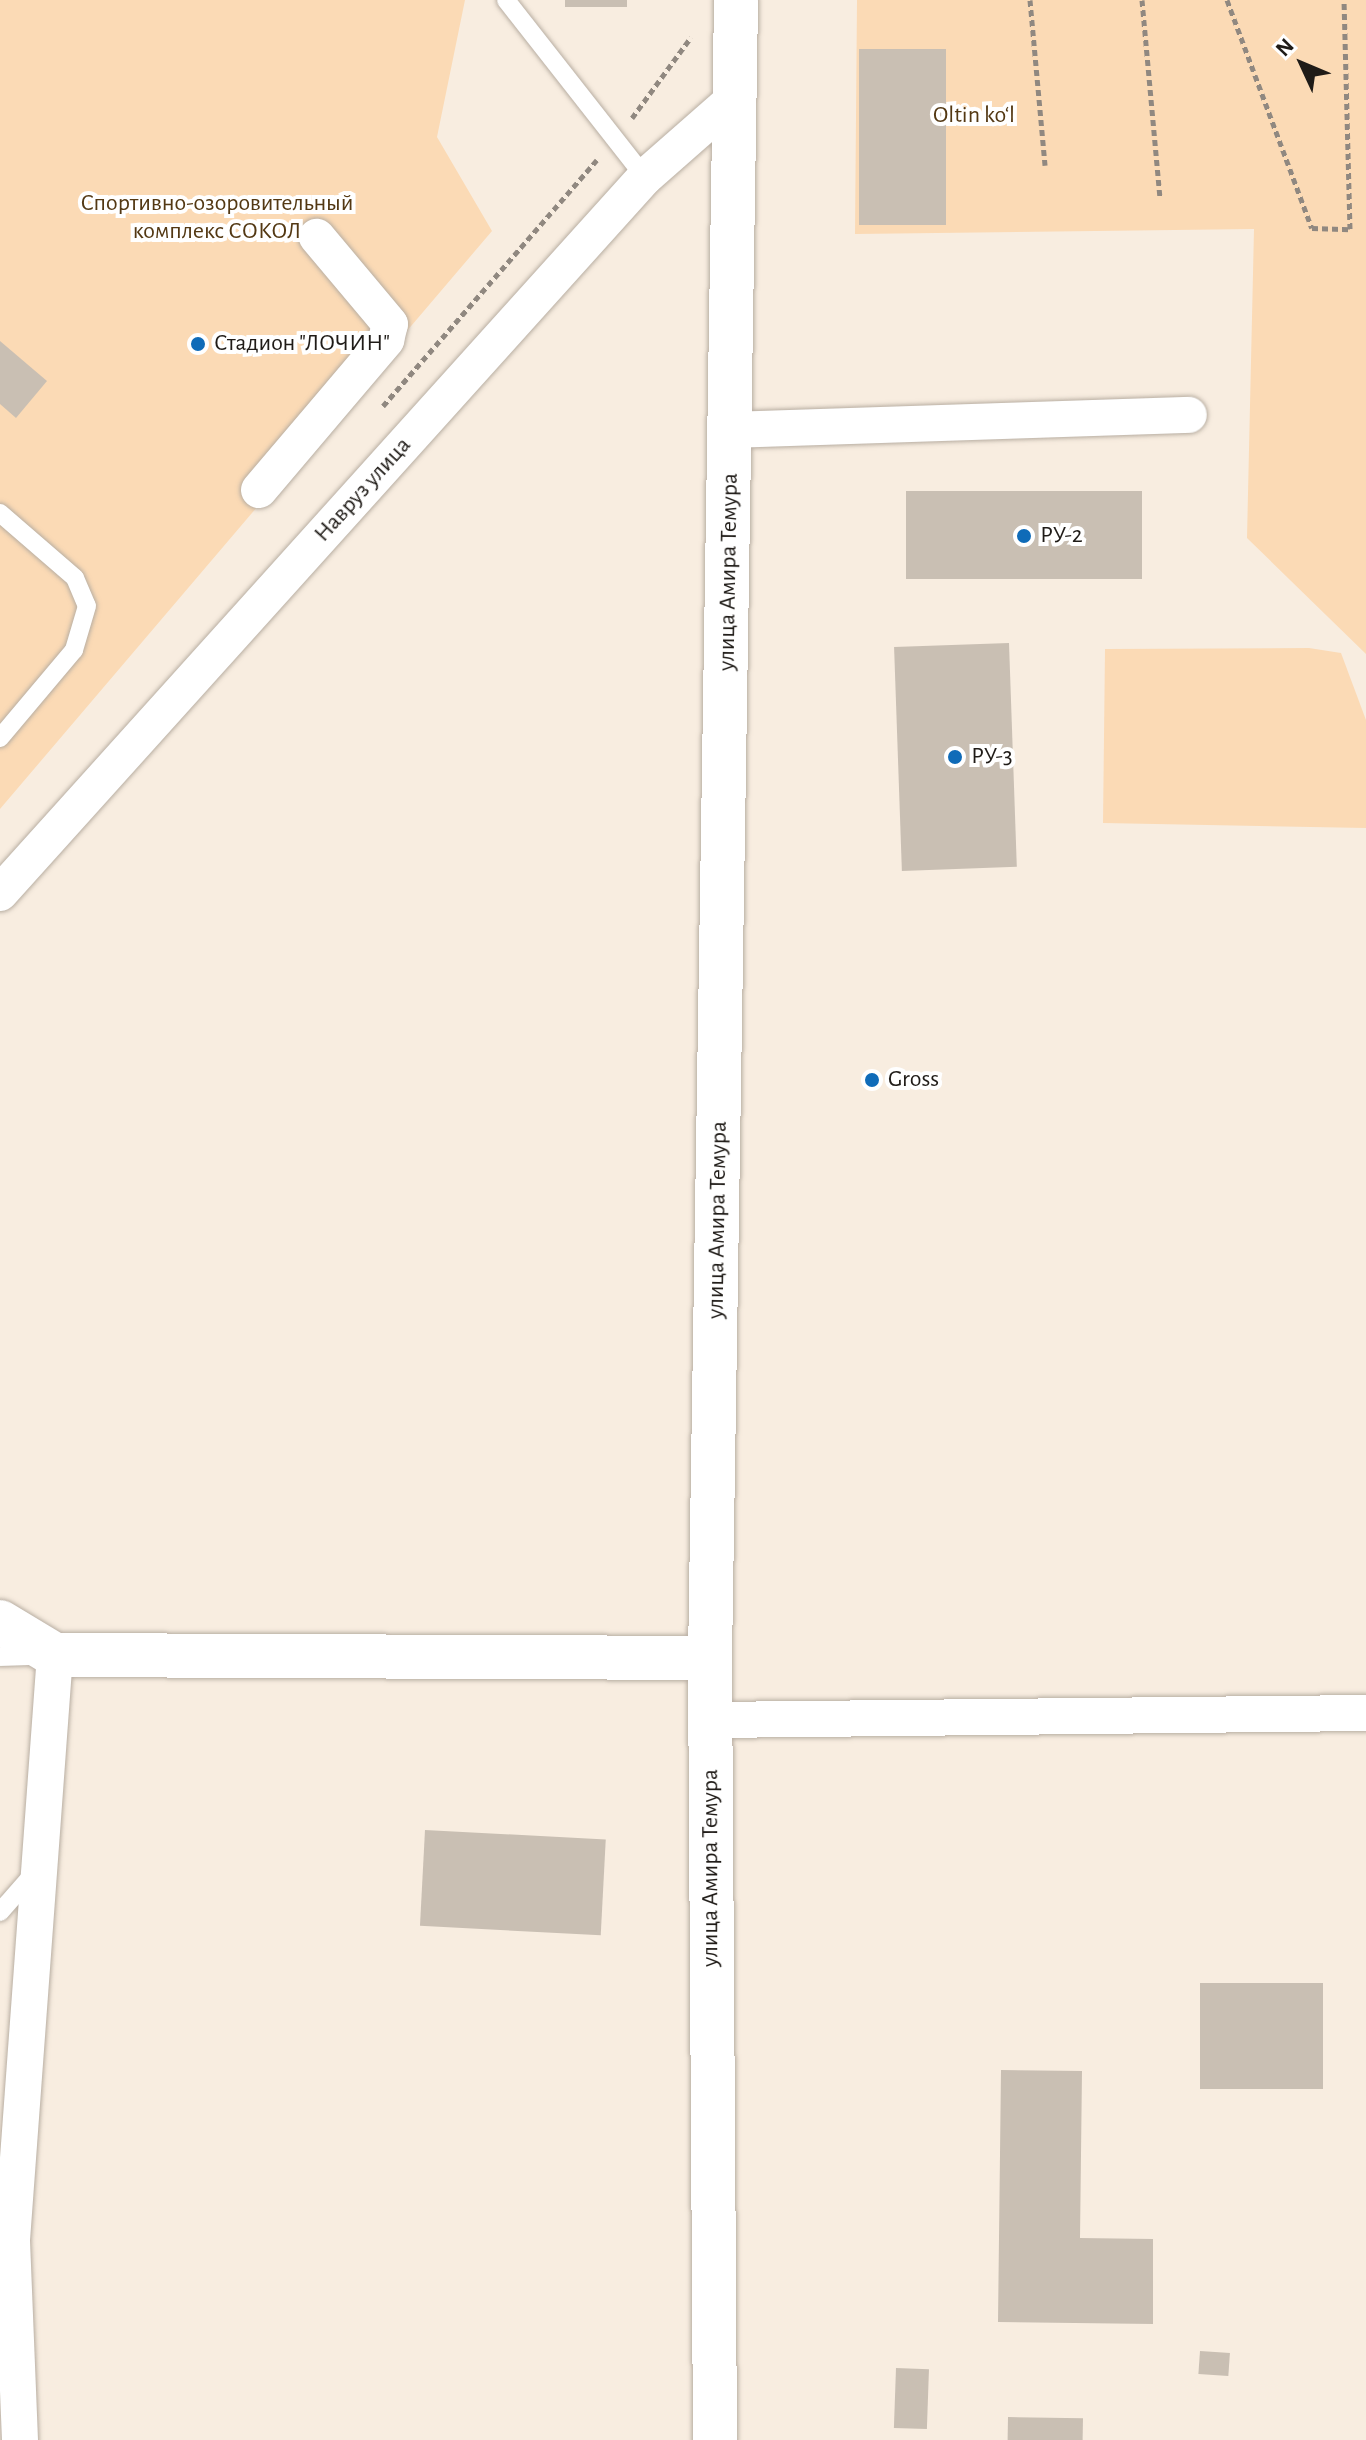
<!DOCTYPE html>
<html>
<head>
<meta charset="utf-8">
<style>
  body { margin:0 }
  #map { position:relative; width:1366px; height:2440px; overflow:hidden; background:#f8ede0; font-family:"Alegreya Sans",sans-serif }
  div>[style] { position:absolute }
  .green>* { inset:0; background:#fbdab5 }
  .building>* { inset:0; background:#c9bfb3; transform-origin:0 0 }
  .path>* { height:5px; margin-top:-2.5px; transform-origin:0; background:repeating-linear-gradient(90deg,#908880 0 6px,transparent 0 10px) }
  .roads { filter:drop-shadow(0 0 2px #b8aea2) drop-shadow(0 0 2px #b8aea2) }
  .lane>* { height:18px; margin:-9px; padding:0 9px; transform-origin:9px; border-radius:9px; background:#fff }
  .street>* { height:36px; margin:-18px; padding:0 18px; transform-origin:18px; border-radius:18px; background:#fff }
  .secondary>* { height:44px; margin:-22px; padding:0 22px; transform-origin:22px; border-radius:22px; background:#fff }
  .primary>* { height:44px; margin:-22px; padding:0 22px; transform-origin:22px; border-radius:22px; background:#fff }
  .dots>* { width:22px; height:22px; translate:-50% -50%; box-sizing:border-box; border:4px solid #fff; border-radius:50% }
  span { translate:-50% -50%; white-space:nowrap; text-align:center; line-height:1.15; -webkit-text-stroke:8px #fff; paint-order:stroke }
  .park-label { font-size:24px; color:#533813 }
  .poi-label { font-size:24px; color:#1f1b17 }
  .left { translate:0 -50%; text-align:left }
  .street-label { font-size:24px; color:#1f1b17 }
  .north { position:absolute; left:1262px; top:24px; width:80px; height:80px; -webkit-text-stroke:6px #fff; paint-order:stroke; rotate:314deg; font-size:22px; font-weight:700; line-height:32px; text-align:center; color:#1f1b17 }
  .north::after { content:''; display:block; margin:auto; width:28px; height:36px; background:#1f1b17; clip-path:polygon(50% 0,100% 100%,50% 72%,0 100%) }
</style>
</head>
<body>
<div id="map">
  <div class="green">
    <div style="clip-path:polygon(0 0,465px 0,437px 137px,492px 231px,0 809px)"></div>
    <div style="clip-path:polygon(857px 0,1366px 0,1366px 654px,1247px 538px,1254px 229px,855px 234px)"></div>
    <div style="clip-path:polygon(1309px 648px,1341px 653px,1366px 720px,1366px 828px,1103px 823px,1105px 649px)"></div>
  </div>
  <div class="building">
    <div style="left:565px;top:0;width:62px;height:7px"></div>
    <div style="left:859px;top:49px;width:87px;height:176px"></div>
    <div style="clip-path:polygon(0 341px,47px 381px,16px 418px,0 404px)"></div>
    <div style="left:1142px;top:491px;width:88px;height:236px;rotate:90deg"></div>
    <div style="left:1009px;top:643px;width:224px;height:115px;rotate:88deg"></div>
    <div style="left:425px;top:1830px;width:181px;height:96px;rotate:3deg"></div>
    <div style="left:1200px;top:1983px;width:123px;height:106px"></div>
    <div style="clip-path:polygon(1001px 2070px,1082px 2071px,1080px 2238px,1153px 2239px,1153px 2324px,998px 2322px)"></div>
    <div style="left:1200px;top:2351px;width:30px;height:23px;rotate:4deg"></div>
    <div style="left:896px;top:2368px;width:33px;height:60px;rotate:2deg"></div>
    <div style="left:1008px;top:2417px;width:75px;height:23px;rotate:1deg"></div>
  </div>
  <div class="path">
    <div style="left:1030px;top:0;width:166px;rotate:84.8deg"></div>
    <div style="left:1142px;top:0;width:198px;rotate:84.8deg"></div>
    <div style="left:1227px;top:0;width:243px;rotate:69.6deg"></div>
    <div style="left:1312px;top:228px;width:38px;rotate:2deg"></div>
    <div style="left:1350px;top:229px;width:229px;rotate:-91.5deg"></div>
    <div style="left:632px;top:118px;width:100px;rotate:-53.9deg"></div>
    <div style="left:383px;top:406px;width:326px;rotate:-49deg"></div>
  </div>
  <div class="roads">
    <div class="lane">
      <div style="left:506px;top:0;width:225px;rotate:51.9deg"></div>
      <div style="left:0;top:513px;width:99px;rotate:40.9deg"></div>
      <div style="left:75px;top:578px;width:30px;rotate:67deg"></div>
      <div style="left:87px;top:606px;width:46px;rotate:106.5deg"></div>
      <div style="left:74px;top:650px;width:115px;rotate:130.1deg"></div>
      <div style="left:0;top:1657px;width:37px;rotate:-2deg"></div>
      <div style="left:0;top:1912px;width:53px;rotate:-48.8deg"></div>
    </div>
    <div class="street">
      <div style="left:732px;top:430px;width:457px;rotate:-1.9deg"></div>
      <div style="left:259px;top:490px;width:197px;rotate:-49.7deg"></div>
      <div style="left:386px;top:340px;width:16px;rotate:-76deg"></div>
      <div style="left:390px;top:324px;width:114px;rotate:-130deg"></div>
      <div style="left:0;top:893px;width:964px;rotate:-47.99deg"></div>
      <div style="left:645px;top:177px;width:121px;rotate:-41.3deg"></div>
      <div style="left:710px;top:1720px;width:656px;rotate:-0.61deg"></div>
      <div style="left:20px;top:2440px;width:200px;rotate:-92.3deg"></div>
      <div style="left:12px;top:2240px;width:587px;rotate:-85.8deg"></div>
    </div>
    <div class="secondary">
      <div style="left:0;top:1622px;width:64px;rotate:31deg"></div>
      <div style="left:55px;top:1655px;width:655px;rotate:0.26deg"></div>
    </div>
    <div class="primary">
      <div style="left:715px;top:2440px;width:782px;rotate:-90.37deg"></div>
      <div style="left:710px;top:1658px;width:1658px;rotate:-89.1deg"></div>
    </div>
  </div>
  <div class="dots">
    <div style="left:198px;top:344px;background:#0f6bb8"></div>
    <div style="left:1024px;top:536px;background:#0f6bb8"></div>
    <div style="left:955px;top:757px;background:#0f6bb8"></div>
    <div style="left:872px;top:1080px;background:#0f6bb8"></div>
  </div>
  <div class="park-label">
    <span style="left:974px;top:116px">Oltin ko‘l</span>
    <span style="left:217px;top:218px">Спортивно-озоровительный<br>комплекс СОКОЛ</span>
  </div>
  <div class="poi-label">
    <span class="left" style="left:214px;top:344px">Стадион "ЛОЧИН"</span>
    <span class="left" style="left:1040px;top:536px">РУ-2</span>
    <span class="left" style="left:971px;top:757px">РУ-3</span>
    <span class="left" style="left:888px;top:1080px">Gross</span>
  </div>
  <div class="street-label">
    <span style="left:363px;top:490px;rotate:-48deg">Навруз улица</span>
    <span style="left:729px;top:572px;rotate:-89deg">улица Амира Темура</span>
    <span style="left:718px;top:1220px;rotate:-89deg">улица Амира Темура</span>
    <span style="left:711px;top:1868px;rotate:-90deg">улица Амира Темура</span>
  </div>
  <div class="north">N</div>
</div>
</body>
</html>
